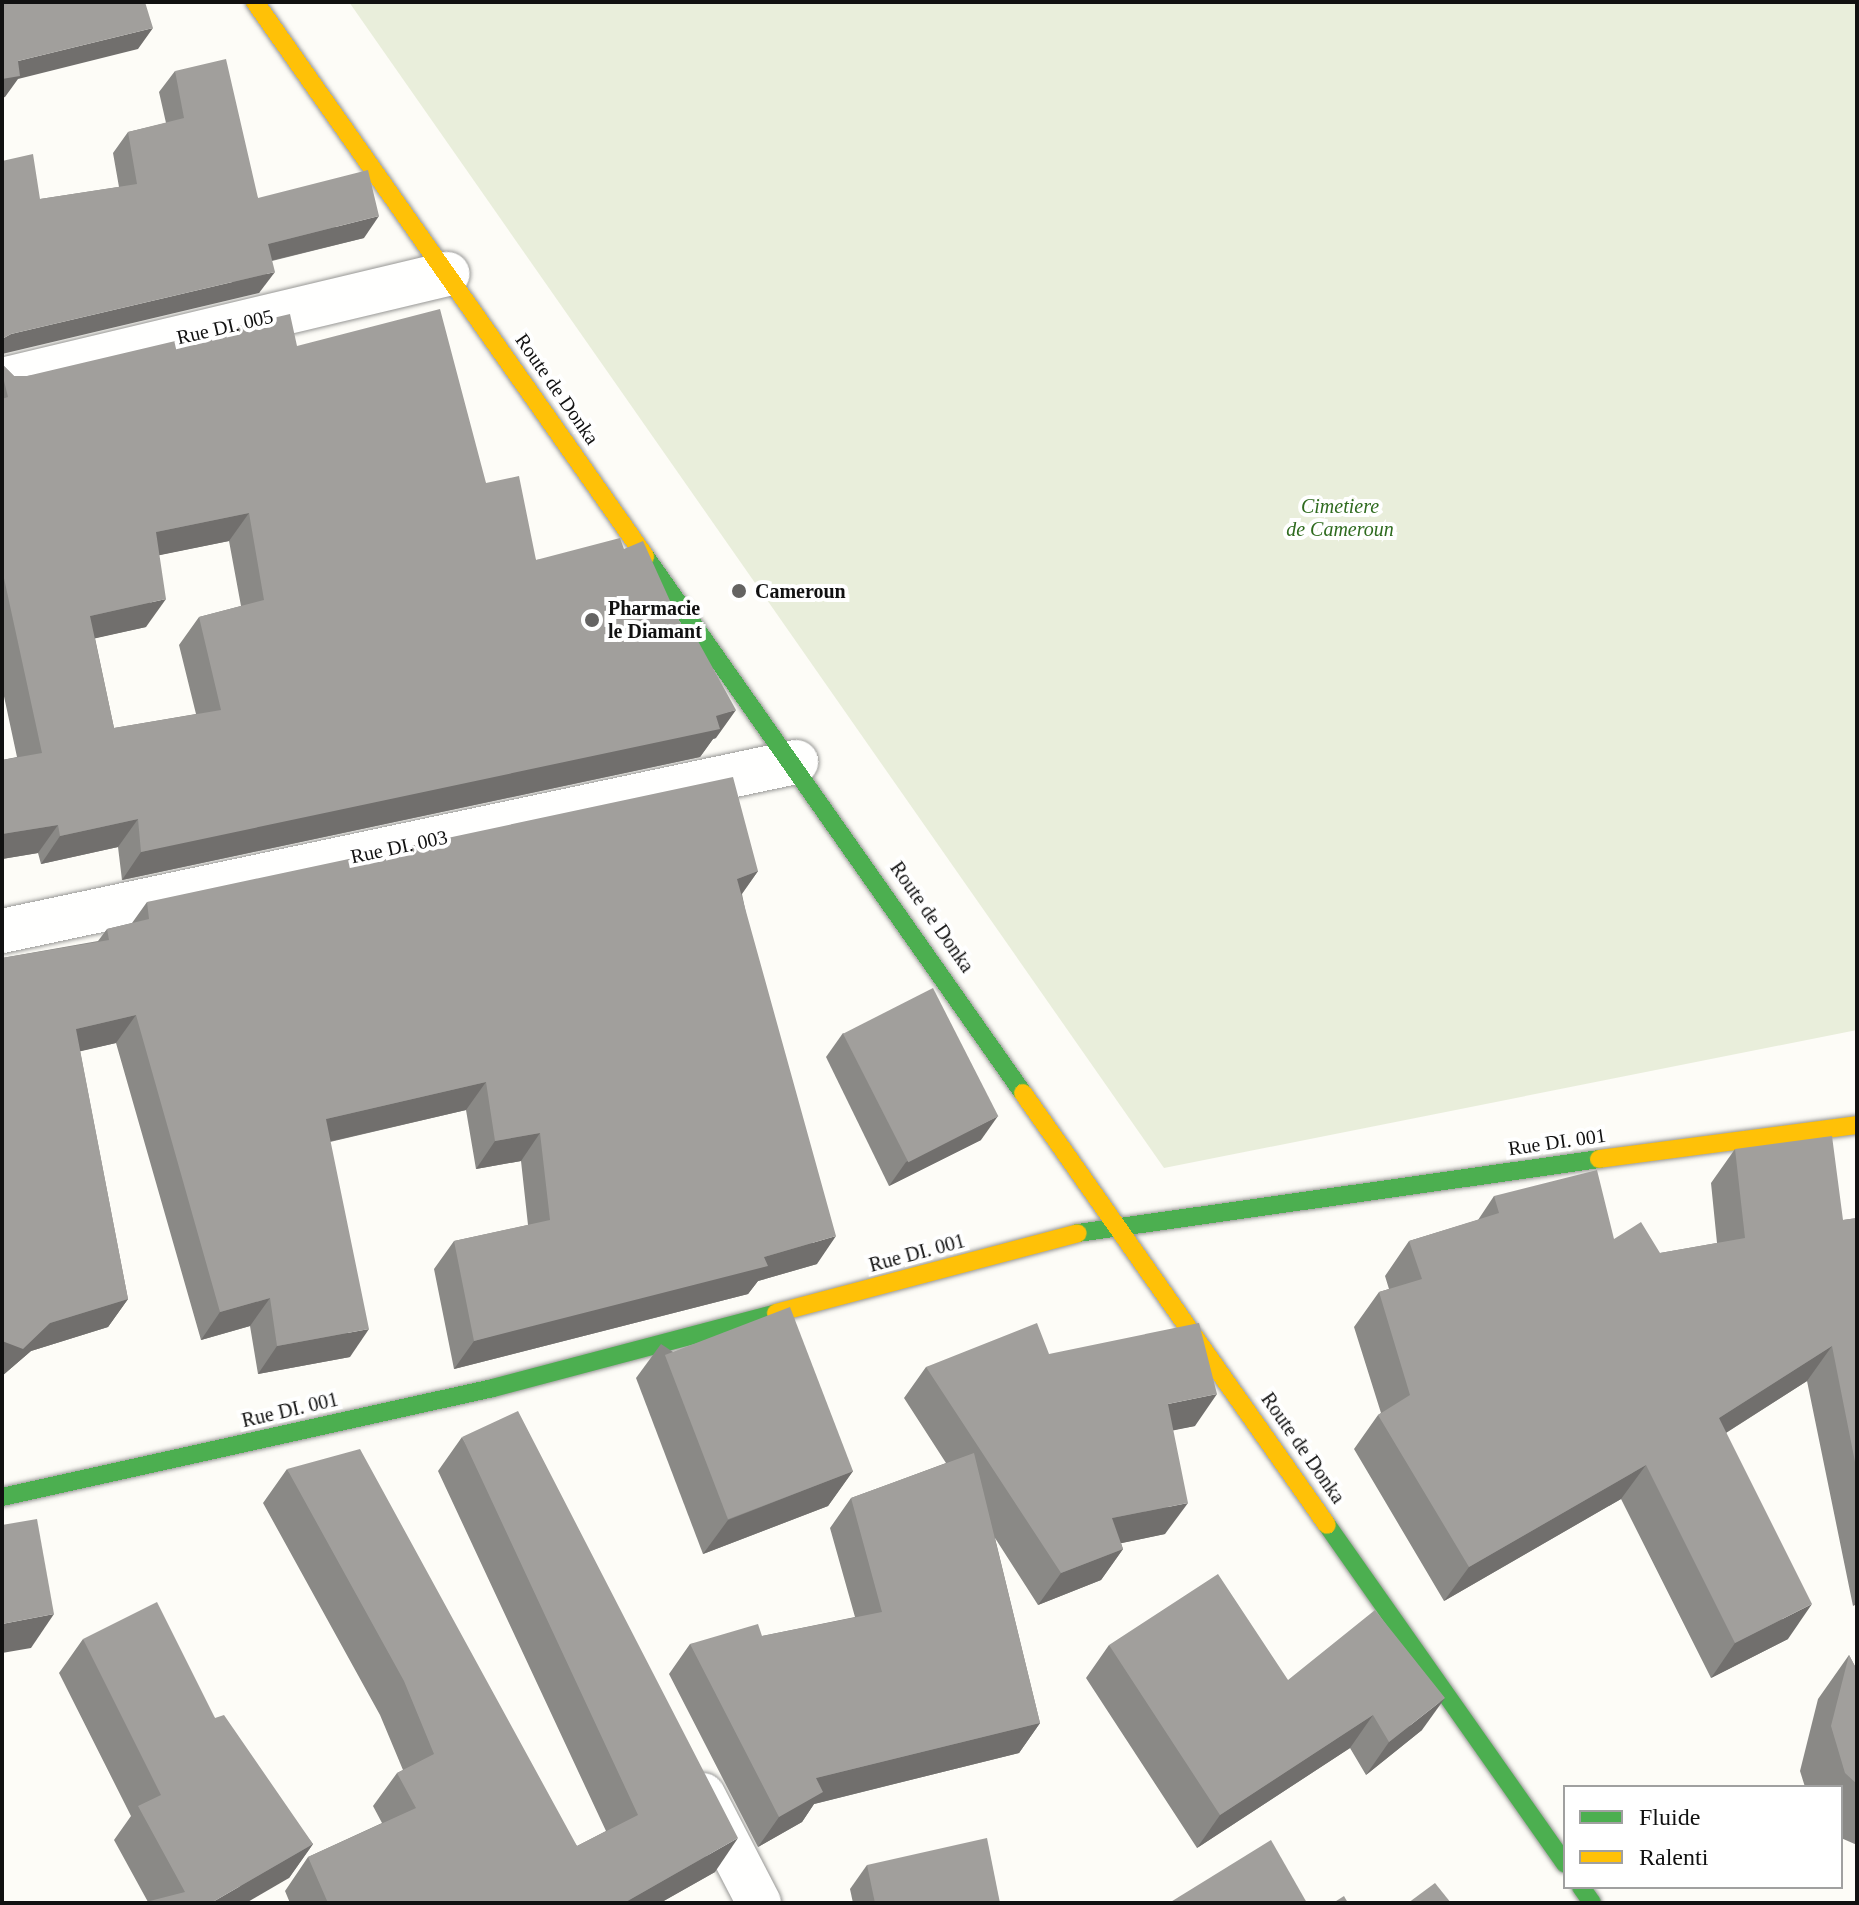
<!DOCTYPE html>
<html>
<head>
<meta charset="utf-8">
<style>
  body { margin:0 }
  #map { position:relative; width:1859px; height:1905px; overflow:hidden; background:#fdfcf7; font-family:Georgia,serif }
  div>[style] { position:absolute }
  .cemetery>* { inset:0; background:#e9eedb }
  .roads { filter:drop-shadow(0 0 2px #979795) drop-shadow(0 0 2px #979795) }
  .street>* { height:44px; margin:-22px; padding:0 22px; transform-origin:22px; border-radius:22px; background:#fffffe }
  .fast>* { height:18px; margin:-9px; padding:0 9px; transform-origin:9px; border-radius:9px; background:#4caf50 }
  .slow>* { height:18px; margin:-9px; padding:0 9px; transform-origin:9px; border-radius:9px; background:#ffc107 }
  .wall>* { inset:0; background:#8a8986 }
  .shaded-wall>* { inset:0; background:#716f6d }
  .building>* { inset:0; background:#a19f9c; transform-origin:0 0 }
  .dots>* { width:22px; height:22px; translate:-50% -50%; box-sizing:border-box; border:4px solid #fff; border-radius:50% }
  span { translate:-50% -50%; white-space:nowrap; text-align:center; line-height:1.15; -webkit-text-stroke:8px #fff; paint-order:stroke }
  .street-label { font-size:20px; color:#111 }
  .park-label { font-size:20px; color:#2f6b1f; font-style:italic }
  .poi-label { font-size:20px; color:#111; font-weight:700 }
  .left { translate:0 -50%; text-align:left }
  .frame { position:absolute; inset:0; border:4px solid #111; pointer-events:none }
  .legend { position:absolute; left:1563px; top:1785px; width:280px; height:104px; box-sizing:border-box; background:#fff; border:2px solid #a0a0a0; margin:0; padding:10px 14px; list-style:none; font-size:24px; color:#111 }
  .legend li { display:flex; align-items:center; gap:16px; height:40px }
  .legend b { width:40px; border:2px solid #a0a0a0 }
</style>
</head>
<body>
<div id="map">
  <div class="cemetery">
    <div style="clip-path:polygon(349px 2px,1857px 2px,1857px 1030px,1164px 1168px)"></div>
  </div>
  <div class="roads">
    <div class="street">
      <div style="left:2px;top:380px;width:458px;rotate:-13.4deg"></div>
      <div style="left:2px;top:931px;width:812px;rotate:-12.02deg"></div>
      <div style="left:703px;top:1795px;width:122px;rotate:62.6deg"></div>
    </div>
    <div class="fast">
      <div style="left:645px;top:556px;width:657px;rotate:54.86deg"></div>
      <div style="left:1078px;top:1233px;width:526px;rotate:-8.08deg"></div>
      <div style="left:2px;top:1497px;width:503px;rotate:-12.52deg"></div>
      <div style="left:493px;top:1388px;width:293px;rotate:-14.8deg"></div>
      <div style="left:1327px;top:1525px;width:414px;rotate:54.9deg"></div>
      <div style="left:1581px;top:1887px;width:19px;rotate:55deg"></div>
    </div>
    <div class="slow">
      <div style="left:255px;top:2px;width:678px;rotate:54.86deg"></div>
      <div style="left:1023px;top:1093px;width:528px;rotate:54.87deg"></div>
      <div style="left:1599px;top:1159px;width:260px;rotate:-7.5deg"></div>
      <div style="left:776px;top:1313px;width:312px;rotate:-14.8deg"></div>
    </div>
  </div>
  <div class="wall">
    <div style="clip-path:polygon(175px 71px,258px 198px,364px 238px,272px 261px,259px 293px,40px 199px,119px 187px,113px 153px,128px 132px,166px 123px,159px 92px)"></div>
    <div style="clip-path:polygon(evenodd,297px 346px,486px 483px,536px 560px,624px 549px,716px 738px,713px 739px,700px 757px,122px 880px,118px 847px,41px 864px,38px 853px,2px 859px,2px 760px,17px 757px,2px 687px,2px 364px,14px 376px,27px 376px,297px 346px,229px 541px,241px 606px,199px 617px,179px 645px,196px 714px,114px 728px,95px 638px,146px 627px,159px 555px,229px 541px)"></div>
    <div style="clip-path:polygon(758px 871px,742px 894px,817px 1264px,758px 1281px,748px 1294px,454px 1369px,434px 1269px,454px 1241px,528px 1225px,521px 1161px,476px 1169px,466px 1110px,330px 1142px,350px 1357px,258px 1374px,250px 1326px,201px 1340px,116px 1043px,80px 1051px,128px 1299px,108px 1327px,31px 1351px,2px 1376px,2px 958px,98px 941px,107px 929px,132px 923px,147px 902px)"></div>
    <div style="clip-path:polygon(843px 1033px,981px 1140px,889px 1186px,826px 1057px)"></div>
    <div style="clip-path:polygon(1735px 1149px,1843px 1220px,1857px 1218px,1857px 1604px,1853px 1606px,1807px 1381px,1726px 1433px,1788px 1639px,1711px 1678px,1621px 1499px,1444px 1601px,1354px 1449px,1378px 1415px,1381px 1413px,1354px 1327px,1379px 1292px,1389px 1289px,1385px 1276px,1409px 1241px,1478px 1220px,1494px 1196px,1614px 1239px,1660px 1253px,1717px 1243px,1711px 1183px)"></div>
    <div style="clip-path:polygon(661px 1344px,853px 1471px,828px 1506px,703px 1554px,636px 1378px)"></div>
    <div style="clip-path:polygon(1049px 1354px,1195px 1426px,1173px 1430px,1165px 1534px,1121px 1543px,1123px 1549px,1101px 1580px,1038px 1605px,995px 1538px,1040px 1723px,1019px 1753px,814px 1804px,802px 1822px,758px 1847px,669px 1674px,690px 1644px,762px 1636px,855px 1617px,830px 1528px,851px 1498px,946px 1463px,904px 1398px,926px 1367px)"></div>
    <div style="clip-path:polygon(462px 1437px,715px 1872px,662px 1902px,667px 1903px,290px 1903px,285px 1891px,308px 1857px,382px 1823px,373px 1806px,397px 1773px,403px 1770px,380px 1715px,263px 1503px,287px 1469px,577px 1846px,606px 1831px,438px 1471px)"></div>
    <div style="clip-path:polygon(83px 1639px,215px 1718px,313px 1844px,289px 1878px,148px 1902px,114px 1840px,131px 1816px,59px 1673px)"></div>
    <div style="clip-path:polygon(1109px 1645px,1288px 1680px,1422px 1730px,1366px 1775px,1350px 1748px,1197px 1848px,1086px 1678px)"></div>
    <div style="clip-path:polygon(1849px 1655px,1857px 1670px,1857px 1845px,1841px 1838px,1841px 1787px,1805px 1787px,1800px 1771px,1818px 1699px)"></div>
    <div style="clip-path:polygon(867px 1865px,1000px 1903px,853px 1903px,850px 1889px)"></div>
  </div>
  <div class="shaded-wall">
    <div style="clip-path:polygon(153px 28px,138px 49px,18px 79px,5px 97px,2px 98px,2px 79px,18px 61px)"></div>
    <div style="clip-path:polygon(379px 216px,364px 238px,253px 265px,268px 244px)"></div>
    <div style="clip-path:polygon(275px 272px,259px 293px,2px 354px,2px 339px,11px 334px)"></div>
    <div style="clip-path:polygon(249px 513px,229px 541px,136px 560px,156px 532px)"></div>
    <div style="clip-path:polygon(166px 599px,146px 627px,70px 644px,90px 616px)"></div>
    <div style="clip-path:polygon(736px 710px,716px 738px,713px 739px,700px 757px,122px 880px,141px 852px)"></div>
    <div style="clip-path:polygon(138px 819px,118px 847px,41px 864px,60px 836px)"></div>
    <div style="clip-path:polygon(58px 825px,38px 853px,2px 859px,2px 834px)"></div>
    <div style="clip-path:polygon(758px 871px,738px 899px,737px 879px)"></div>
    <div style="clip-path:polygon(136px 1015px,116px 1043px,56px 1057px,76px 1029px)"></div>
    <div style="clip-path:polygon(486px 1082px,466px 1110px,306px 1147px,326px 1119px)"></div>
    <div style="clip-path:polygon(998px 1116px,981px 1140px,889px 1186px,906px 1162px)"></div>
    <div style="clip-path:polygon(540px 1133px,521px 1161px,476px 1169px,495px 1141px)"></div>
    <div style="clip-path:polygon(836px 1236px,817px 1264px,758px 1281px,748px 1294px,454px 1369px,474px 1341px)"></div>
    <div style="clip-path:polygon(270px 1298px,250px 1326px,201px 1340px,220px 1312px)"></div>
    <div style="clip-path:polygon(128px 1299px,108px 1327px,31px 1351px,2px 1376px,2px 1341px,50px 1323px)"></div>
    <div style="clip-path:polygon(369px 1329px,350px 1357px,258px 1374px,277px 1346px)"></div>
    <div style="clip-path:polygon(1832px 1346px,1807px 1381px,1694px 1453px,1719px 1418px)"></div>
    <div style="clip-path:polygon(1217px 1394px,1195px 1426px,1146px 1436px,1168px 1404px)"></div>
    <div style="clip-path:polygon(1646px 1465px,1621px 1499px,1444px 1601px,1469px 1567px)"></div>
    <div style="clip-path:polygon(853px 1471px,828px 1506px,703px 1554px,728px 1520px)"></div>
    <div style="clip-path:polygon(1188px 1503px,1165px 1534px,1089px 1550px,1112px 1518px)"></div>
    <div style="clip-path:polygon(1123px 1549px,1101px 1580px,1038px 1605px,1061px 1573px)"></div>
    <div style="clip-path:polygon(1812px 1604px,1788px 1639px,1711px 1678px,1735px 1643px)"></div>
    <div style="clip-path:polygon(54px 1614px,31px 1648px,2px 1653px,2px 1624px)"></div>
    <div style="clip-path:polygon(1445px 1698px,1422px 1730px,1366px 1775px,1389px 1742px)"></div>
    <div style="clip-path:polygon(1373px 1715px,1350px 1748px,1197px 1848px,1220px 1815px)"></div>
    <div style="clip-path:polygon(1040px 1723px,1019px 1753px,814px 1804px,802px 1822px,758px 1847px,779px 1817px,816px 1778px)"></div>
    <div style="clip-path:polygon(738px 1838px,715px 1872px,660px 1903px,624px 1903px)"></div>
    <div style="clip-path:polygon(313px 1844px,289px 1878px,246px 1903px,211px 1903px)"></div>
  </div>
  <div class="building">
    <div style="clip-path:polygon(2px 2px,145px 2px,153px 28px,18px 61px,20px 76px,2px 79px)"></div>
    <div style="clip-path:polygon(226px 59px,258px 198px,368px 170px,379px 216px,268px 244px,275px 272px,11px 334px,2px 339px,2px 161px,33px 154px,40px 199px,137px 184px,128px 132px,184px 118px,175px 71px)"></div>
    <div style="clip-path:polygon(evenodd,440px 309px,486px 483px,519px 476px,536px 560px,620px 538px,624px 549px,643px 541px,685px 634px,693px 632px,736px 710px,716px 716px,720px 729px,141px 852px,138px 819px,60px 836px,58px 825px,2px 834px,2px 760px,42px 753px,2px 569px,2px 399px,8px 397px,2px 373px,2px 364px,14px 376px,27px 376px,290px 314px,297px 346px,440px 309px,249px 513px,264px 600px,199px 617px,221px 710px,114px 728px,90px 616px,166px 599px,156px 532px,249px 513px)"></div>
    <div style="clip-path:polygon(733px 777px,758px 871px,737px 879px,836px 1236px,764px 1257px,768px 1266px,474px 1341px,454px 1241px,550px 1220px,540px 1133px,495px 1141px,486px 1082px,326px 1119px,369px 1329px,277px 1346px,270px 1298px,220px 1312px,136px 1015px,76px 1029px,128px 1299px,50px 1323px,23px 1349px,2px 1341px,2px 958px,109px 940px,107px 929px,149px 919px,147px 902px)"></div>
    <div style="left:933px;top:988px;width:144px;height:101px;rotate:63deg"></div>
    <div style="clip-path:polygon(1832px 1136px,1843px 1220px,1857px 1218px,1857px 1472px,1832px 1346px,1719px 1418px,1812px 1604px,1735px 1643px,1646px 1465px,1469px 1567px,1378px 1415px,1410px 1395px,1379px 1292px,1422px 1279px,1409px 1241px,1499px 1213px,1494px 1196px,1597px 1170px,1614px 1239px,1641px 1222px,1660px 1253px,1745px 1238px,1735px 1149px)"></div>
    <div style="left:790px;top:1307px;width:176px;height:134px;rotate:69deg"></div>
    <div style="clip-path:polygon(1037px 1323px,1049px 1354px,1199px 1323px,1217px 1394px,1168px 1404px,1188px 1503px,1112px 1518px,1123px 1549px,1061px 1573px,926px 1367px)"></div>
    <div style="clip-path:polygon(518px 1411px,738px 1838px,624px 1903px,328px 1903px,308px 1857px,416px 1808px,397px 1773px,434px 1754px,404px 1681px,287px 1469px,360px 1449px,577px 1846px,638px 1815px,462px 1437px)"></div>
    <div style="clip-path:polygon(974px 1453px,1040px 1723px,816px 1778px,823px 1792px,779px 1817px,690px 1644px,758px 1624px,762px 1636px,882px 1612px,851px 1498px)"></div>
    <div style="clip-path:polygon(37px 1519px,54px 1614px,2px 1624px,2px 1525px)"></div>
    <div style="clip-path:polygon(1218px 1574px,1288px 1680px,1375px 1610px,1445px 1698px,1389px 1742px,1373px 1715px,1220px 1815px,1109px 1645px)"></div>
    <div style="clip-path:polygon(157px 1602px,215px 1718px,224px 1715px,313px 1844px,211px 1903px,142px 1903px,185px 1892px,138px 1806px,161px 1795px,83px 1639px)"></div>
    <div style="clip-path:polygon(1849px 1655px,1857px 1670px,1857px 1784px,1845px 1773px,1831px 1726px)"></div>
    <div style="clip-path:polygon(987px 1838px,1000px 1903px,875px 1903px,867px 1865px)"></div>
    <div style="clip-path:polygon(1271px 1840px,1307px 1903px,1169px 1903px)"></div>
    <div style="clip-path:polygon(1435px 1883px,1451px 1903px,1408px 1903px)"></div>
    <div style="clip-path:polygon(1344px 1896px,1348px 1903px,1333px 1903px)"></div>
  </div>
  <div class="dots">
    <div style="left:739px;top:591px;background:#646362"></div>
    <div style="left:592px;top:620px;background:#646362"></div>
  </div>
  <div class="street-label">
    <span style="left:225px;top:327px;rotate:-13deg">Rue DI. 005</span>
    <span style="left:557px;top:389px;rotate:55deg">Route de Donka</span>
    <span style="left:399px;top:847px;rotate:-12deg">Rue DI. 003</span>
    <span style="left:932px;top:917px;rotate:55deg">Route de Donka</span>
    <span style="left:1557px;top:1142px;rotate:-8deg">Rue DI. 001</span>
    <span style="left:917px;top:1253px;rotate:-15deg">Rue DI. 001</span>
    <span style="left:290px;top:1410px;rotate:-13deg">Rue DI. 001</span>
    <span style="left:1303px;top:1448px;rotate:55deg">Route de Donka</span>
  </div>
  <div class="park-label">
    <span style="left:1340px;top:518px">Cimetiere<br>de Cameroun</span>
  </div>
  <div class="poi-label">
    <span class="left" style="left:755px;top:591px">Cameroun</span>
    <span class="left" style="left:608px;top:620px">Pharmacie<br>le Diamant</span>
  </div>
  <div class="frame"></div>
  <ul class="legend">
  <li><b style="height:10px;background:#4caf50"></b>Fluide</li>
  <li><b style="height:10px;background:#ffc107"></b>Ralenti</li>
  </ul>
</div>
</body>
</html>
